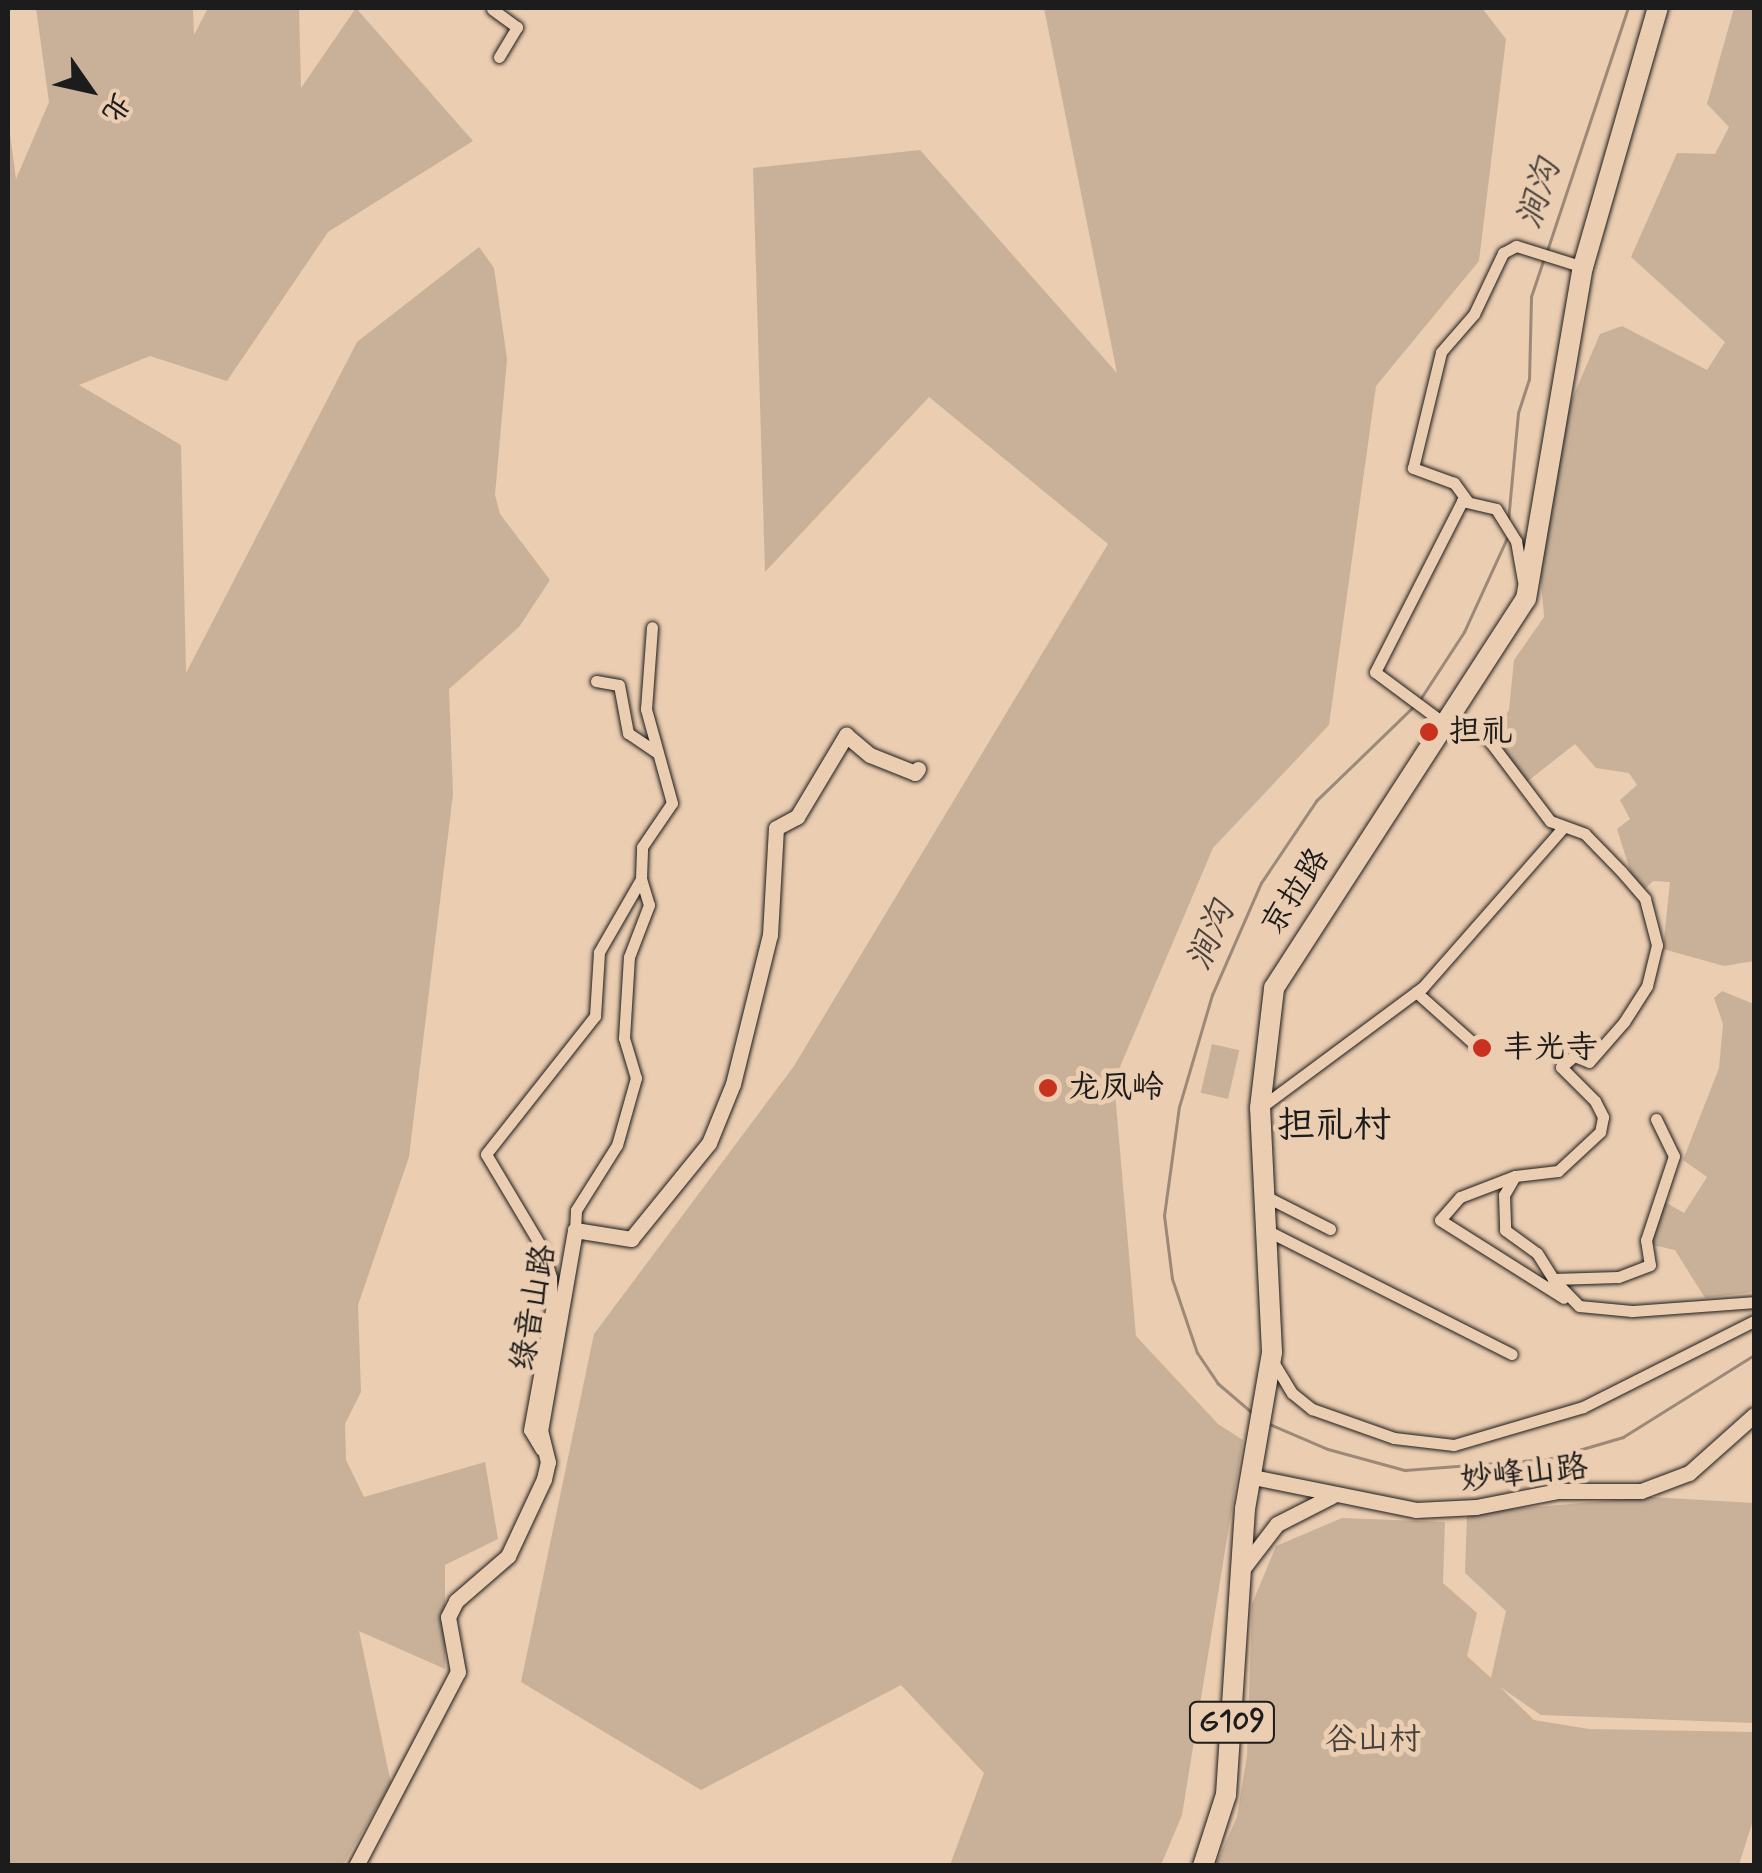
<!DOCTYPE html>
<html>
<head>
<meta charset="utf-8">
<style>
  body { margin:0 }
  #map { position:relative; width:1762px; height:1873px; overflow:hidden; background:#ebcdb1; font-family:Mynerve,"LXGW WenKai TC",sans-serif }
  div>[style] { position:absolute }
  .green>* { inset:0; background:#c9b199; transform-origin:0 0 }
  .stream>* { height:2.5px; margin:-1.25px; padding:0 1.25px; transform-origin:1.25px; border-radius:1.25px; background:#9c8978 }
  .roads { filter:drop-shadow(0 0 2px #1c1c1c) drop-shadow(0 0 2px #1c1c1c) }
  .street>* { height:11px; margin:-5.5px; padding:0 5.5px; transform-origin:5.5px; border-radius:5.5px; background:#ebcdb1 }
  .secondary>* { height:15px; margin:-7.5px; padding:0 7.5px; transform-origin:7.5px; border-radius:7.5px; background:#ebcdb1 }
  .highway>* { height:20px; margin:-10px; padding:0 10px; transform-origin:10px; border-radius:10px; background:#ebcdb1 }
  .dots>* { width:28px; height:28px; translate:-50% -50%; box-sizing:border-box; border:5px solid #ebcdb1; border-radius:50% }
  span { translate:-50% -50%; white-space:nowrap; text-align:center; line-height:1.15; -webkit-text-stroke:10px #ebcdb1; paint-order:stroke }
  .shield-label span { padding:2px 8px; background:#ebcdb1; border:2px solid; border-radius:8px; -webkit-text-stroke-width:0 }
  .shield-label { font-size:30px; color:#1c1c1c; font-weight:700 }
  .poi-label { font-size:32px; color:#1c1c1c }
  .left { translate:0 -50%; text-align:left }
  .street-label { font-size:32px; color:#1c1c1c }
  .park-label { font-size:32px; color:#47413b }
  .water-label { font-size:35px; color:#49423c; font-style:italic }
  .quarter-label { font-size:38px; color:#1c1c1c }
  .frame { position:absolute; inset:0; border:10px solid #1c1c1c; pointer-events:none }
  .north { position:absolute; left:40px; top:40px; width:100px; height:100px; -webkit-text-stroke:8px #ebcdb1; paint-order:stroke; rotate:124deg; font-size:28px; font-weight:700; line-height:40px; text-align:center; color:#1c1c1c }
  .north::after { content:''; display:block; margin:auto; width:35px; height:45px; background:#1c1c1c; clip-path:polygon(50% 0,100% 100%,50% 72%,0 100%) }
</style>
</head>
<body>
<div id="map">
  <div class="green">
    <div style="clip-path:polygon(36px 8px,193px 8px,194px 35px,208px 8px,299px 8px,301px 88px,356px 8px,473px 141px,328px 232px,227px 381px,150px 356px,79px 385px,181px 445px,186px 673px,357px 342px,479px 247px,494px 268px,507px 359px,495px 495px,500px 514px,550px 580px,519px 627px,449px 689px,453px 794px,409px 1157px,358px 1305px,361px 1392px,345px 1424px,346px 1460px,364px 1497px,485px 1462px,498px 1539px,445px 1565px,445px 1669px,359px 1631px,391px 1783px,343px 1865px,8px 1865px,8px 119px,16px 179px,49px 102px)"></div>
    <div style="clip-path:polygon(1044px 8px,1482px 8px,1506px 39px,1479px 261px,1376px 386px,1329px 725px,1213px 848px,1114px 1081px,1136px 1336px,1218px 1424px,1243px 1440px,1182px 1815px,1161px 1865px,950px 1865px,984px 1773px,901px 1685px,701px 1790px,521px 1682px,594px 1334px,794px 1066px,1108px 544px,929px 397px,765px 572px,753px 168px,920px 150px,1117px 373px)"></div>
    <div style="clip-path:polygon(1734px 8px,1754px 8px,1754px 961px,1724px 966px,1663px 949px,1670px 882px,1653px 881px,1638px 896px,1617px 829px,1630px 819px,1620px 800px,1637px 785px,1629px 773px,1596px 768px,1575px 744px,1524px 784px,1492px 737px,1509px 710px,1514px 660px,1544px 617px,1540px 569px,1566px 413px,1600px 334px,1622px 326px,1707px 370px,1725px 342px,1631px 257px,1677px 153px,1715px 154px,1729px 127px,1707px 104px)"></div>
    <div style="clip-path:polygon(1722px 991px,1754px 1004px,1754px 1292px,1705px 1298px,1675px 1250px,1648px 1244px,1665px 1202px,1684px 1213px,1707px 1177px,1683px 1160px,1719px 1068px,1723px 1024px,1714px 998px)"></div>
    <div style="left:1212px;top:1044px;width:28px;height:50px;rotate:13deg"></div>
    <div style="clip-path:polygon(1651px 1497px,1754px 1503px,1754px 1723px,1541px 1715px,1500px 1687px,1534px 1720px,1589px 1729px,1754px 1732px,1754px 1817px,1739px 1865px,1215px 1866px,1237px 1817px,1247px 1755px,1252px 1604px,1276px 1546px,1342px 1518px,1445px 1522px,1443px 1583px,1477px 1613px,1467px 1656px,1491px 1678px,1506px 1611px,1465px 1573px,1467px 1513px)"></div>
  </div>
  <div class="stream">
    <div style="left:1547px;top:251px;width:256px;rotate:-71.6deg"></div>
    <div style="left:1508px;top:521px;width:108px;rotate:-84.7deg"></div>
    <div style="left:1518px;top:413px;width:35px;rotate:-72deg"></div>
    <div style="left:1529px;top:380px;width:83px;rotate:-88.6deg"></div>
    <div style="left:1531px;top:297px;width:41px;rotate:-71.6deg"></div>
    <div style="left:1421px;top:698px;width:79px;rotate:-56.9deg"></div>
    <div style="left:1464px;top:632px;width:103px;rotate:-65.4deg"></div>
    <div style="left:1252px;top:1413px;width:45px;rotate:-139.5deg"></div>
    <div style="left:1218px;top:1384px;width:37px;rotate:-124deg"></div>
    <div style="left:1197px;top:1353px;width:78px;rotate:-108.7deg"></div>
    <div style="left:1172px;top:1279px;width:64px;rotate:-97.2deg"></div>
    <div style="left:1164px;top:1216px;width:110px;rotate:-82.2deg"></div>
    <div style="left:1179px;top:1107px;width:117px;rotate:-73.6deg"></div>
    <div style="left:1212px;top:995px;width:122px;rotate:-66.4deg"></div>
    <div style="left:1261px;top:883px;width:99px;rotate:-56.1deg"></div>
    <div style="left:1316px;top:801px;width:135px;rotate:-44.1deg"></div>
    <div style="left:1267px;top:1423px;width:66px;rotate:23.1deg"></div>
    <div style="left:1328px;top:1449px;width:80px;rotate:15.3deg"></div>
    <div style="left:1405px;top:1470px;width:143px;rotate:-4.4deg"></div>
    <div style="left:1548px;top:1459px;width:78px;rotate:-16.3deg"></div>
    <div style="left:1623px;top:1437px;width:155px;rotate:-32deg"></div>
  </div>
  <div class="roads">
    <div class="street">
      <div style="left:492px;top:9px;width:31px;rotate:36deg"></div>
      <div style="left:517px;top:27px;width:35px;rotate:121deg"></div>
      <div style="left:1468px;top:502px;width:24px;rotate:-126deg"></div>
      <div style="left:1454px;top:483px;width:44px;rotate:-159.9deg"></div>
      <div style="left:1413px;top:468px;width:119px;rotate:-76.4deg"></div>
      <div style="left:1441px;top:352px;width:50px;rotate:-49deg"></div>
      <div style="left:1474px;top:314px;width:68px;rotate:-64.6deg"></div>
      <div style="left:1503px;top:253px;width:15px;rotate:-28deg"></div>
      <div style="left:1516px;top:246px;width:70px;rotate:17.4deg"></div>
      <div style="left:596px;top:681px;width:23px;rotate:10deg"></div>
      <div style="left:619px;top:685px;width:49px;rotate:79.4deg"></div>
      <div style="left:628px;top:733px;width:36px;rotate:34deg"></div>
      <div style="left:1450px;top:717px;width:44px;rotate:30.1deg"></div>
      <div style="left:1488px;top:739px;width:103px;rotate:52.9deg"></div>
      <div style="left:1550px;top:821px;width:37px;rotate:20deg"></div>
      <div style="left:1585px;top:834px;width:52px;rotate:45.8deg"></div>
      <div style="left:1621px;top:871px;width:37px;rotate:49deg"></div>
      <div style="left:1645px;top:899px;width:48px;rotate:75.4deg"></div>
      <div style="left:1657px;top:945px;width:42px;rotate:103.7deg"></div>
      <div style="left:1647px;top:986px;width:43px;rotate:122.6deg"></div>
      <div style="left:1624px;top:1022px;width:53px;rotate:131.2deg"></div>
      <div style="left:1589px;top:1062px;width:16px;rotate:-158deg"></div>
      <div style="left:1574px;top:1056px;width:17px;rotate:140deg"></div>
      <div style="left:1561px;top:1067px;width:48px;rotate:45deg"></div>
      <div style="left:1595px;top:1101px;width:18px;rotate:63deg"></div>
      <div style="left:1603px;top:1117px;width:15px;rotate:101deg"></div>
      <div style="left:1600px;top:1132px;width:57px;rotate:137.1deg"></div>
      <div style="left:1558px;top:1171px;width:43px;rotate:173.4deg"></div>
      <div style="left:1515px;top:1176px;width:22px;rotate:120deg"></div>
      <div style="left:1504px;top:1195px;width:35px;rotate:88deg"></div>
      <div style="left:1505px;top:1230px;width:39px;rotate:36deg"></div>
      <div style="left:1537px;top:1253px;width:31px;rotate:58deg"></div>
      <div style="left:1445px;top:724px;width:87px;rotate:-143.4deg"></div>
      <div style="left:1375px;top:672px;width:192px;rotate:-63deg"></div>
      <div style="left:1462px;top:501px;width:35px;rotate:13deg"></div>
      <div style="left:1496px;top:509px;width:38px;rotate:58deg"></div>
      <div style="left:1516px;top:541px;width:40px;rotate:80deg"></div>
      <div style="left:1416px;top:992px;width:76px;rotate:41.8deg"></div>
      <div style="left:1260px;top:1108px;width:203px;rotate:-36.6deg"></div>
      <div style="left:1423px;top:987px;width:210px;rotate:-48.7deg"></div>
      <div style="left:1656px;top:1119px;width:41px;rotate:64.1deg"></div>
      <div style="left:1674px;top:1156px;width:89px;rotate:108.4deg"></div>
      <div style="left:1646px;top:1240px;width:25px;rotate:81deg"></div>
      <div style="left:1650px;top:1265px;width:34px;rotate:159deg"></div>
      <div style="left:1618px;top:1277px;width:65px;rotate:178.2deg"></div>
      <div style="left:1553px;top:1279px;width:37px;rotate:46deg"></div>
      <div style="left:1579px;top:1306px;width:53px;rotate:5.4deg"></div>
      <div style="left:1632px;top:1311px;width:122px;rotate:-4.2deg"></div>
      <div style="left:1515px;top:1176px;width:59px;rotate:159.1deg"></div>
      <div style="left:1460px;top:1197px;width:30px;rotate:131deg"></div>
      <div style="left:1440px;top:1220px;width:146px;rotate:32.2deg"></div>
      <div style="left:1265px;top:1196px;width:73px;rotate:26.9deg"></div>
      <div style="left:575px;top:1230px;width:20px;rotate:-87deg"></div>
      <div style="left:576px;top:1210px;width:77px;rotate:-57.8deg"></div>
      <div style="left:617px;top:1145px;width:70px;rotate:-74.2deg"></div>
      <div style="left:636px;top:1078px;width:42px;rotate:-106.7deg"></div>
      <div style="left:624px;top:1038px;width:81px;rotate:-86.5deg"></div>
      <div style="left:629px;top:957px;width:56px;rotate:-69deg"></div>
      <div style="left:649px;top:905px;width:27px;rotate:-107deg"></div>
      <div style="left:641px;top:879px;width:32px;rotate:-88deg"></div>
      <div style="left:642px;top:847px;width:53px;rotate:-55.7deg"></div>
      <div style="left:672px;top:803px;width:98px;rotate:-105.5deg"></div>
      <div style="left:646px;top:709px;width:82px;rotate:-85.8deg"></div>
      <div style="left:1268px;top:1231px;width:273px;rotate:26.8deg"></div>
      <div style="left:1272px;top:1360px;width:39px;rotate:59deg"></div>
      <div style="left:1292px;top:1393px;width:26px;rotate:39deg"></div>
      <div style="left:1312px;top:1409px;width:87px;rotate:19.5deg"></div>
      <div style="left:1394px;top:1438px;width:60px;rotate:6.7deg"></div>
      <div style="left:1454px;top:1445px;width:134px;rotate:-16.4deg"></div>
      <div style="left:1583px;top:1407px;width:191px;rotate:-26.7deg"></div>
      <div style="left:541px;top:1450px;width:23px;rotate:-121deg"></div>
      <div style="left:529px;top:1430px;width:127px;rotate:-79.6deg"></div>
      <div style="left:552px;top:1305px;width:28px;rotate:-92deg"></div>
      <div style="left:551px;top:1277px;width:30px;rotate:-107deg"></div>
      <div style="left:542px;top:1248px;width:109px;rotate:-120.8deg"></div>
      <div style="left:486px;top:1154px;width:176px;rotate:-51.7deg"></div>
      <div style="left:595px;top:1016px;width:64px;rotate:-86.4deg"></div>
      <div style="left:599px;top:952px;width:84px;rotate:-60.1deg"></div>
    </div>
    <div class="secondary">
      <div style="left:1248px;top:1476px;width:171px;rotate:11.4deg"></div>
      <div style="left:1416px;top:1510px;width:60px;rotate:-2.9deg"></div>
      <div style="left:1476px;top:1507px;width:84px;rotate:-11deg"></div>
      <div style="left:1558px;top:1491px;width:83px"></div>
      <div style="left:1641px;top:1491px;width:51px;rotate:-20.6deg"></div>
      <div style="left:1689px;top:1473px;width:87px;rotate:-41.7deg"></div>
      <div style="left:1244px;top:1567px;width:54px;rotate:-52.5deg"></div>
      <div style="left:1277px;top:1524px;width:62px;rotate:-27deg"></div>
      <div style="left:356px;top:1866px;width:219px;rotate:-62.3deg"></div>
      <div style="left:458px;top:1672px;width:56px;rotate:-100.3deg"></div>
      <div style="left:448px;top:1617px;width:18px;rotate:-63deg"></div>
      <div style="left:456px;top:1601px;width:69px;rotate:-40.9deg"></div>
      <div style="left:508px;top:1556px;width:85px;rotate:-64.9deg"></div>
      <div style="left:544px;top:1479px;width:17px;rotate:-77deg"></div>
      <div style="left:548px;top:1462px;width:32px;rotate:-104deg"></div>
      <div style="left:540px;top:1431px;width:204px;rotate:-80.1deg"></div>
      <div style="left:575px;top:1230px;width:57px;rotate:9.1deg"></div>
      <div style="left:631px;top:1239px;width:124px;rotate:-50.9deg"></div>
      <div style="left:709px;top:1143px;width:64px;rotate:-67.9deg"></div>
      <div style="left:733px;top:1084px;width:154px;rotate:-76.1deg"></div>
      <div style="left:770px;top:935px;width:107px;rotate:-86.8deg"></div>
      <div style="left:776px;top:828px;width:24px;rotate:-28deg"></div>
      <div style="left:797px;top:817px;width:96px;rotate:-59.1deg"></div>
      <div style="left:846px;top:735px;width:31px;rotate:40deg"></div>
      <div style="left:870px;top:755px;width:48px;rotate:21.8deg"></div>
      <div style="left:915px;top:773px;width:5px;rotate:-53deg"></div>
    </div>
    <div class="highway">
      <div style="left:1203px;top:1866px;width:75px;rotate:-72.1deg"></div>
      <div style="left:1226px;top:1795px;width:287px;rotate:-86.2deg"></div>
      <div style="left:1245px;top:1509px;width:159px;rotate:-80.2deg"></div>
      <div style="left:1272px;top:1352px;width:244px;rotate:-92.8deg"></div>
      <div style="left:1260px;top:1108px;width:121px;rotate:-83.3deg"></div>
      <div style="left:1274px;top:988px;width:463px;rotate:-57.1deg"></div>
      <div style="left:1526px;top:599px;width:337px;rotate:-80.3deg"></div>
      <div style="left:1583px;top:267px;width:270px;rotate:-73.9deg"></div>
    </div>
  </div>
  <div class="dots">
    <div style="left:1429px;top:732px;background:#c8321e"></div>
    <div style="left:1482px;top:1048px;background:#c8321e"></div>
    <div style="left:1048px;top:1088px;background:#c8321e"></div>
  </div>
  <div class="shield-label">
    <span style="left:1232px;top:1722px">G109</span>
  </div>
  <div class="poi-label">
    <span class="left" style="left:1449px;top:732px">担礼</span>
    <span class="left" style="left:1502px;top:1048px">丰光寺</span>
    <span class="left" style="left:1068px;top:1088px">龙凤岭</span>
  </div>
  <div class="street-label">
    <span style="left:1296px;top:892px;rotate:-57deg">京拉路</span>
    <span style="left:534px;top:1308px;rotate:-80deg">绿音山路</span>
    <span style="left:1524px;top:1474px;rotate:-6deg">妙峰山路</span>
  </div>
  <div class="park-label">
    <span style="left:1373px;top:1740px">谷山村</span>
  </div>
  <div class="water-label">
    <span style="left:1539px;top:194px;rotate:-72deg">涧沟</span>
    <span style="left:1211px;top:936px;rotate:-67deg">涧沟</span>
  </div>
  <div class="quarter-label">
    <span style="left:1334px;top:1127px">担礼村</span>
  </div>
  <div class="frame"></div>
  <div class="north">北</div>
</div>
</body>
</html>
